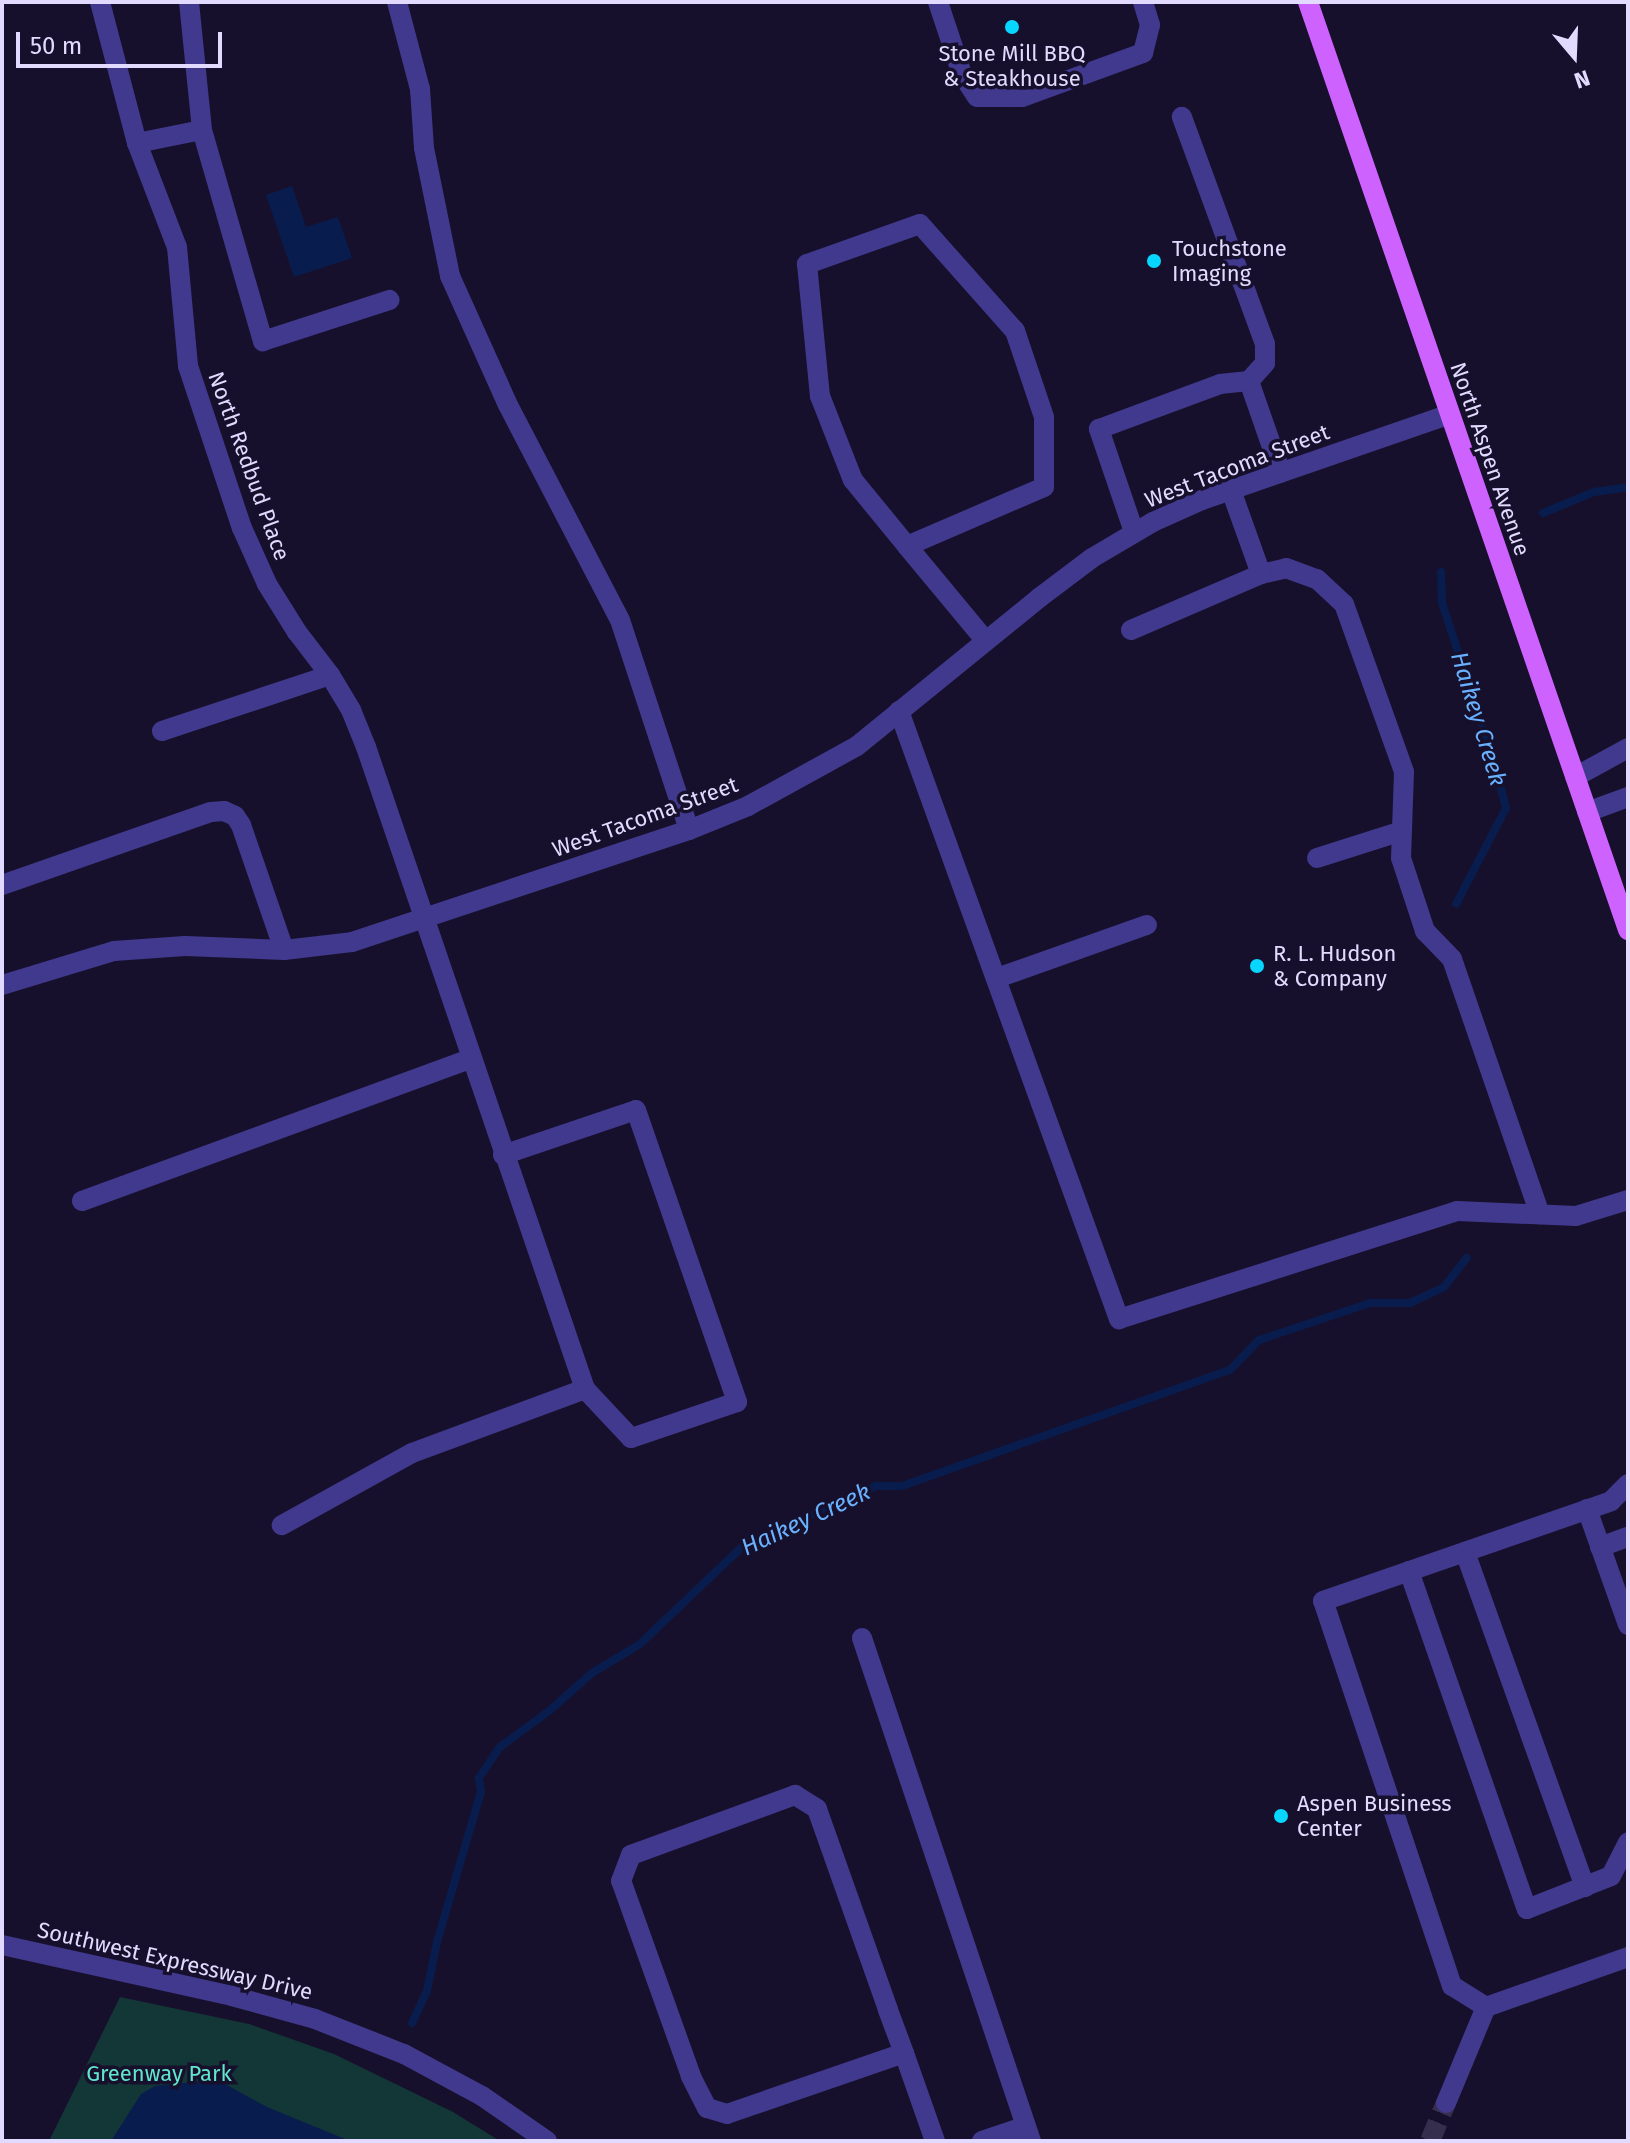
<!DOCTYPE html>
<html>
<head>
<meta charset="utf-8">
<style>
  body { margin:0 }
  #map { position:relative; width:1630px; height:2143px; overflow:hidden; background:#17102c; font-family:"Fira Sans",sans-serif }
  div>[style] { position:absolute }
  .green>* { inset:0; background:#133637 }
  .water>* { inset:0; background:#081d4d }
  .stream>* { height:8px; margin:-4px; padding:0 4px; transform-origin:4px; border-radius:4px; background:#081d4d }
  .minor-tunnel>* { height:20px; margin-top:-10px; transform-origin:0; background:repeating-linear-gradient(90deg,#352e4c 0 20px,transparent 0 30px) }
  .minor>* { height:20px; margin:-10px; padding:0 10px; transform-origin:10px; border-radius:10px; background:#41398d }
  .major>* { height:20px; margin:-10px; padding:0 10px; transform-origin:10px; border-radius:10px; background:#ce62ff }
  .dots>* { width:22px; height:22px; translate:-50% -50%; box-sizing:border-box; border:4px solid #17102c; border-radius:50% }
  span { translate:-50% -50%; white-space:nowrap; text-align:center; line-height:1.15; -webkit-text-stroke:7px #17102c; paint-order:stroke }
  .poi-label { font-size:22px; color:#e2dbff }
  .left { translate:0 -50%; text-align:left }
  .street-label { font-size:22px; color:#e2dbff }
  .park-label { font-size:22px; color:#60e6cd }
  .water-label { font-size:24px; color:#69b1ff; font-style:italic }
  .frame { position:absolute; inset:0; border:4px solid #e2dbff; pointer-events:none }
  .north { position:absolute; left:1534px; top:16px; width:80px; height:80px; -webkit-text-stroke:6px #17102c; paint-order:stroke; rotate:161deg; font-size:22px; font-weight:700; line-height:32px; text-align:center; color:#e2dbff }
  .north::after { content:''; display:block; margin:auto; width:28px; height:36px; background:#e2dbff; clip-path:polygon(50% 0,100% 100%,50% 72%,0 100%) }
  .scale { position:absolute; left:16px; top:32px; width:206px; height:36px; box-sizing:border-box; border:4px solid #e2dbff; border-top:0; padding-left:10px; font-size:24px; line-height:28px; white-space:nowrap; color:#e2dbff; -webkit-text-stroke:6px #17102c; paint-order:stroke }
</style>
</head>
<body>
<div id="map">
  <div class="green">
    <div style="clip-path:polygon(120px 1997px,249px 2024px,334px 2054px,453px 2112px,500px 2141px,49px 2141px)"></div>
  </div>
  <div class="water">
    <div style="clip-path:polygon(292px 186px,306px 227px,338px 217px,352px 258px,294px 277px,266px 195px)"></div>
    <div style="clip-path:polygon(202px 2081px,223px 2083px,267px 2107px,350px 2141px,111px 2141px,141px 2094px,155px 2086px)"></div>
  </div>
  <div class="stream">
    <div style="left:1543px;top:513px;width:55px;rotate:-22.4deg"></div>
    <div style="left:1594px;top:492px;width:34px;rotate:-8deg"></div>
    <div style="left:1441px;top:572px;width:31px;rotate:88deg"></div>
    <div style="left:1442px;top:603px;width:166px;rotate:71.8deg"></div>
    <div style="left:1494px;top:761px;width:49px;rotate:75.7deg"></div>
    <div style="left:1506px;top:808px;width:108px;rotate:117.5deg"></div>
    <div style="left:412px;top:2023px;width:35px;rotate:-65deg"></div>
    <div style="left:427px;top:1991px;width:50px;rotate:-78.5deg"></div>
    <div style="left:437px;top:1942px;width:156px;rotate:-73.7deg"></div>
    <div style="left:481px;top:1792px;width:14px;rotate:-98deg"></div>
    <div style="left:479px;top:1778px;width:37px;rotate:-56deg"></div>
    <div style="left:500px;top:1747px;width:61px;rotate:-36.3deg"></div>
    <div style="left:549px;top:1711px;width:57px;rotate:-41.5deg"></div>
    <div style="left:592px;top:1673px;width:56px;rotate:-31.1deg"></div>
    <div style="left:640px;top:1644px;width:145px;rotate:-43.6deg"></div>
    <div style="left:745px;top:1544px;width:143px;rotate:-23.9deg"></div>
    <div style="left:876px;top:1486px;width:26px"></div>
    <div style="left:902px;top:1486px;width:348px;rotate:-19.5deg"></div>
    <div style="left:1230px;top:1370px;width:42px;rotate:-46deg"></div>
    <div style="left:1259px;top:1340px;width:117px;rotate:-18.4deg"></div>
    <div style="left:1370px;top:1303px;width:40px"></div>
    <div style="left:1410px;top:1303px;width:38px;rotate:-25deg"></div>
    <div style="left:1444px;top:1287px;width:37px;rotate:-52deg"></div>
  </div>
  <div class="minor-tunnel">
    <div style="left:1430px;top:2141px;width:41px;rotate:-67.2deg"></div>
  </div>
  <div class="minor">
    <div style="left:100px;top:2px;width:146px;rotate:75.3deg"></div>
    <div style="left:137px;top:143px;width:111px;rotate:69deg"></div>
    <div style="left:177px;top:247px;width:120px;rotate:84.7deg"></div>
    <div style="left:188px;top:366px;width:171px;rotate:71.6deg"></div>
    <div style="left:242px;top:528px;width:61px;rotate:65.9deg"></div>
    <div style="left:267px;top:584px;width:57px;rotate:58deg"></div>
    <div style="left:297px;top:632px;width:54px;rotate:52.5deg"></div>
    <div style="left:330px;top:675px;width:41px;rotate:59deg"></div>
    <div style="left:351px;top:710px;width:40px;rotate:68deg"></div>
    <div style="left:366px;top:747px;width:678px;rotate:71.16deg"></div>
    <div style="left:585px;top:1389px;width:184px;rotate:159.7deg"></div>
    <div style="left:412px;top:1453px;width:149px;rotate:151deg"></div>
    <div style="left:189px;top:2px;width:129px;rotate:84.2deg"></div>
    <div style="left:202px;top:130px;width:220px;rotate:73.9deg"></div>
    <div style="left:263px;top:341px;width:133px;rotate:-18deg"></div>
    <div style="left:397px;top:2px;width:90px;rotate:75.2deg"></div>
    <div style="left:420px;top:89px;width:59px;rotate:86.1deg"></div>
    <div style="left:424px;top:148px;width:131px;rotate:78.5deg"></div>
    <div style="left:450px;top:276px;width:141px;rotate:65.8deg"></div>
    <div style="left:508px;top:405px;width:242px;rotate:62.5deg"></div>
    <div style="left:620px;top:620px;width:221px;rotate:71.8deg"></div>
    <div style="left:938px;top:2px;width:76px;rotate:71.6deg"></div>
    <div style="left:962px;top:74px;width:27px;rotate:57deg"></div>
    <div style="left:977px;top:97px;width:45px"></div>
    <div style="left:1022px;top:97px;width:129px;rotate:-20deg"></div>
    <div style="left:1143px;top:53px;width:29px;rotate:-76deg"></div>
    <div style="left:1150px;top:25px;width:24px;rotate:-107deg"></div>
    <div style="left:137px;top:143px;width:66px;rotate:-11.3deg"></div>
    <div style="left:1249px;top:381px;width:97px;rotate:70.8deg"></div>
    <div style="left:1134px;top:532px;width:109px;rotate:-108.8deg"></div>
    <div style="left:1099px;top:429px;width:129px;rotate:-20.4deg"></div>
    <div style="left:1220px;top:384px;width:29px;rotate:-6deg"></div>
    <div style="left:1249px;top:381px;width:24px;rotate:-48deg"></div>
    <div style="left:1265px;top:363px;width:19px;rotate:-90deg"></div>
    <div style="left:1265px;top:344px;width:242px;rotate:-110.1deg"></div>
    <div style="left:907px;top:546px;width:149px;rotate:-23.3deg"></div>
    <div style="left:1044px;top:487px;width:70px;rotate:-90deg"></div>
    <div style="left:1044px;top:417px;width:91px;rotate:-108.6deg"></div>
    <div style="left:1015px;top:331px;width:143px;rotate:-131.6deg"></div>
    <div style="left:920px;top:224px;width:120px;rotate:160.5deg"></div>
    <div style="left:807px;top:264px;width:133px;rotate:84.4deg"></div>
    <div style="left:820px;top:396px;width:90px;rotate:68.6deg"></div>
    <div style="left:853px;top:480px;width:85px;rotate:50.7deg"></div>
    <div style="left:907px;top:546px;width:122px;rotate:50.3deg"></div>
    <div style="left:1261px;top:574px;width:26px;rotate:-13deg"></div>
    <div style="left:1286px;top:568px;width:33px;rotate:20deg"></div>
    <div style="left:1317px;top:579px;width:37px;rotate:43deg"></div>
    <div style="left:1344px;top:604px;width:178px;rotate:70.3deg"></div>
    <div style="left:1404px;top:772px;width:86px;rotate:92deg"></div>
    <div style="left:1401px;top:858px;width:77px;rotate:71.8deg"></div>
    <div style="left:1425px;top:931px;width:39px;rotate:46deg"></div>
    <div style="left:1452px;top:959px;width:270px;rotate:71deg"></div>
    <div style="left:1131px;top:630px;width:142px;rotate:-23.3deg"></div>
    <div style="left:1261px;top:574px;width:89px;rotate:-109.7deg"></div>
    <div style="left:899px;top:711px;width:647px;rotate:70.11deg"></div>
    <div style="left:1119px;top:1319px;width:355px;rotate:-17.7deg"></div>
    <div style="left:1457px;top:1211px;width:119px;rotate:2.4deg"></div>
    <div style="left:1576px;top:1216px;width:54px;rotate:-17.1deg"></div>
    <div style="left:162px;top:731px;width:177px;rotate:-18.4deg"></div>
    <div style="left:1575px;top:777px;width:60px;rotate:-28.7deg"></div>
    <div style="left:1587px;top:812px;width:44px;rotate:-20.1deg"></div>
    <div style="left:1317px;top:858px;width:89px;rotate:-17.6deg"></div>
    <div style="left:2px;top:885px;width:221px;rotate:-19.3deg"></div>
    <div style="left:211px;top:812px;width:13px;rotate:-4deg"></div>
    <div style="left:224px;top:811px;width:12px;rotate:24deg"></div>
    <div style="left:235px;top:816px;width:11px;rotate:56deg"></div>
    <div style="left:241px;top:825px;width:132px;rotate:71deg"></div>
    <div style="left:997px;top:978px;width:159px;rotate:-19.5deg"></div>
    <div style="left:2px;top:985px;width:117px;rotate:-16.9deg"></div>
    <div style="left:114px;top:951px;width:71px;rotate:-4deg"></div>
    <div style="left:185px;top:946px;width:99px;rotate:2.3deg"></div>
    <div style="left:284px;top:950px;width:68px;rotate:-6.7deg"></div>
    <div style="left:352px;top:942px;width:355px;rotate:-18.4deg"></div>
    <div style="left:689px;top:830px;width:64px;rotate:-22.1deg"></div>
    <div style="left:748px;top:806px;width:124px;rotate:-28.8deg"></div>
    <div style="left:857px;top:746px;width:235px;rotate:-39.1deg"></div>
    <div style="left:1039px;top:598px;width:66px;rotate:-37deg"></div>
    <div style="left:1092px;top:558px;width:71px;rotate:-30.5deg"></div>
    <div style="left:1153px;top:522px;width:54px;rotate:-24.2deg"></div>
    <div style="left:1202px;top:500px;width:262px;rotate:-19.1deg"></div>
    <div style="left:503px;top:1155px;width:140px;rotate:-18.7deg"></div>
    <div style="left:636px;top:1110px;width:309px;rotate:70.9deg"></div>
    <div style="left:737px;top:1402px;width:112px;rotate:161.2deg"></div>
    <div style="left:631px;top:1438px;width:67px;rotate:-133.2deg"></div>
    <div style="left:82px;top:1201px;width:414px;rotate:-20.1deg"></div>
    <div style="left:1587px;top:1509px;width:123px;rotate:70.5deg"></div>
    <div style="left:1600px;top:1547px;width:30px;rotate:-20deg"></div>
    <div style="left:1465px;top:1552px;width:356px;rotate:70.3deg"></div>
    <div style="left:1409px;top:1571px;width:358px;rotate:70.8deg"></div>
    <div style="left:1527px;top:1909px;width:90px;rotate:-21.4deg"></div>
    <div style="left:1611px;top:1876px;width:38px;rotate:-63deg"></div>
    <div style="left:862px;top:1638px;width:531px;rotate:71.43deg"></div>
    <div style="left:2px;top:1945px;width:236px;rotate:12.5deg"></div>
    <div style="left:232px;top:1996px;width:86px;rotate:15.5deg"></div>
    <div style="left:315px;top:2019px;width:96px;rotate:21.5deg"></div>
    <div style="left:404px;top:2054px;width:89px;rotate:28.3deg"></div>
    <div style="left:482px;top:2096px;width:79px;rotate:34.7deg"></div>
    <div style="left:1486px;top:2007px;width:40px;rotate:-148deg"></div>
    <div style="left:1452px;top:1986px;width:406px;rotate:-108.5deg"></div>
    <div style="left:1323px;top:1601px;width:305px;rotate:-19.1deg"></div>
    <div style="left:1611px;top:1501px;width:24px;rotate:-45deg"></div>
    <div style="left:904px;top:2053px;width:187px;rotate:161deg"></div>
    <div style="left:727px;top:2114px;width:21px;rotate:-163deg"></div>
    <div style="left:707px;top:2108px;width:36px;rotate:-117deg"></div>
    <div style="left:691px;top:2076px;width:207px;rotate:-109.7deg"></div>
    <div style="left:621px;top:1881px;width:28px;rotate:-69deg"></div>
    <div style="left:631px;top:1855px;width:175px;rotate:-20.1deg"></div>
    <div style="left:795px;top:1795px;width:26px;rotate:32deg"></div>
    <div style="left:817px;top:1809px;width:213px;rotate:70.5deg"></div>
    <div style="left:888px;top:2010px;width:46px;rotate:69.6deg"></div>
    <div style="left:904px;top:2053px;width:93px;rotate:70.6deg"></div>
    <div style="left:1446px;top:2103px;width:104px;rotate:-67.4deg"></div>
    <div style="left:1486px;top:2007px;width:151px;rotate:-19.4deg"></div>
    <div style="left:982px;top:2141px;width:46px;rotate:-18.8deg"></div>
  </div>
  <div class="major">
    <div style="left:1308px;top:2px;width:982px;rotate:70.97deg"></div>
  </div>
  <div class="dots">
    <div style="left:1012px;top:27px;background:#07d7ff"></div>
    <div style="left:1154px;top:261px;background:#07d7ff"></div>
    <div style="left:1257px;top:966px;background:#07d7ff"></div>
    <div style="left:1281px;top:1816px;background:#07d7ff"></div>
  </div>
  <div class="poi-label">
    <span style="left:1012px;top:66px">Stone Mill BBQ<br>&amp; Steakhouse</span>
    <span class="left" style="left:1172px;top:261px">Touchstone<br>Imaging</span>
    <span class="left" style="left:1273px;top:966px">R. L. Hudson<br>&amp; Company</span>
    <span class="left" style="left:1297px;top:1816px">Aspen Business<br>Center</span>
  </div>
  <div class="street-label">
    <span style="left:1490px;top:459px;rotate:71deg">North Aspen Avenue</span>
    <span style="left:249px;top:466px;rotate:70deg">North Redbud Place</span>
    <span style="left:1237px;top:466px;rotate:-21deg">West Tacoma Street</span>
    <span style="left:645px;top:817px;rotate:-20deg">West Tacoma Street</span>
    <span style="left:175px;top:1961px;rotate:13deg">Southwest Expressway Drive</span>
  </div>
  <div class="park-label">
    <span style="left:159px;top:2074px">Greenway Park</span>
  </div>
  <div class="water-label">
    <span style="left:1478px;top:719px;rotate:73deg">Haikey Creek</span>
    <span style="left:806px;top:1520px;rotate:-25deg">Haikey Creek</span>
  </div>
  <div class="frame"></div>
  <div class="north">N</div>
  <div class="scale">50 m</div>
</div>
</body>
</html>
